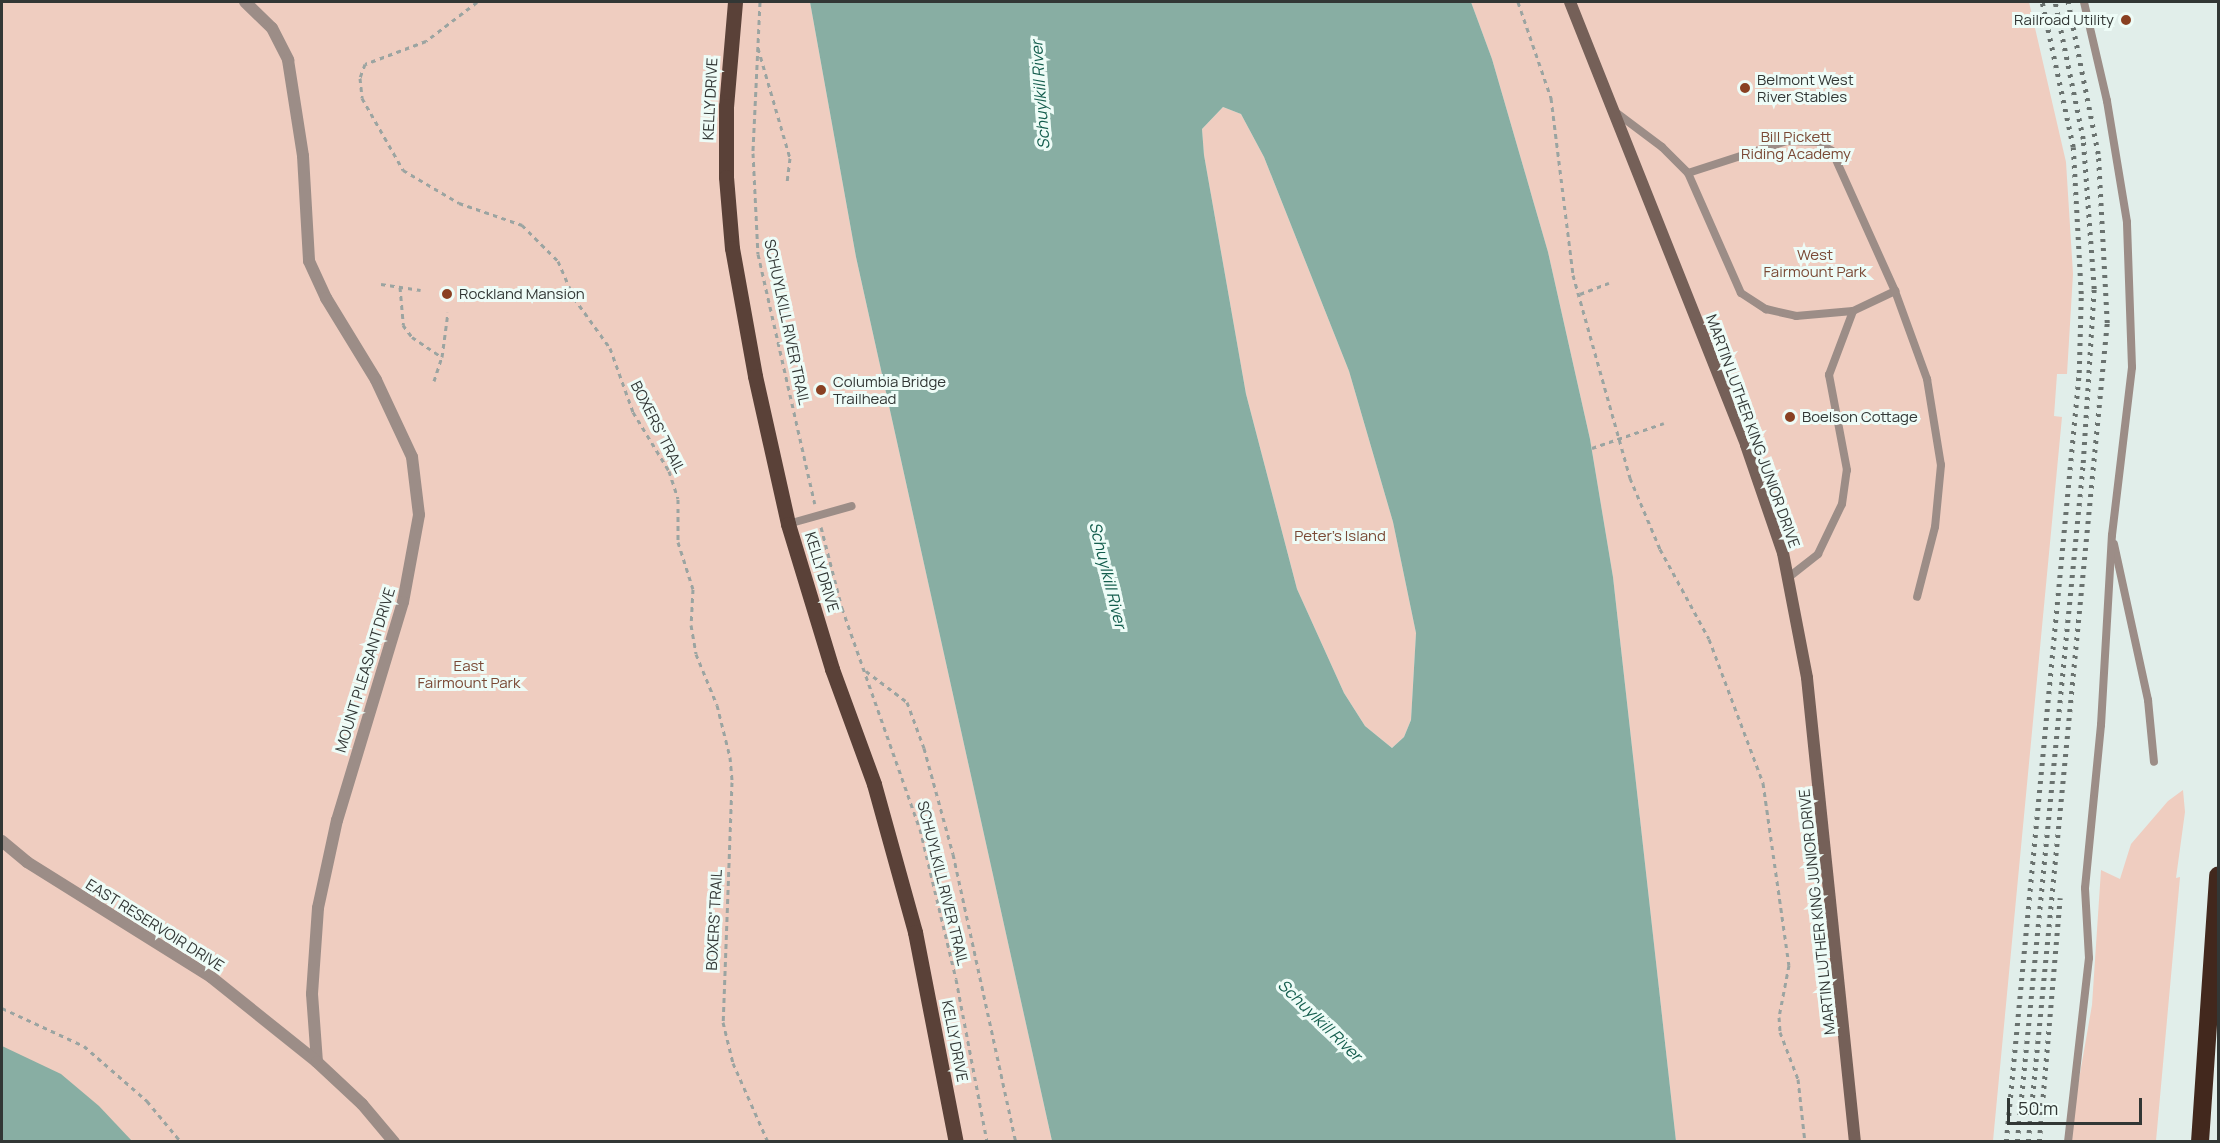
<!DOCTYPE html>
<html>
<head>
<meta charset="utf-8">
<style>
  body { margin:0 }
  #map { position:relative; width:2220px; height:1143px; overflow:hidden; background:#e1eeea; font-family:Manrope,sans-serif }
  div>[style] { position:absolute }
  .green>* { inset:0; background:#efcdc0 }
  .water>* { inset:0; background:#88aea3 }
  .path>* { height:3px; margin-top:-1.5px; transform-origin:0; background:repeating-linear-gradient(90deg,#9ba4a1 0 4.5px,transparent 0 9px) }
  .service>* { height:8px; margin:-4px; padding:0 4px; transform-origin:4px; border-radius:4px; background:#9c8d87 }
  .minor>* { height:12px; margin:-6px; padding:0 6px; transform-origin:6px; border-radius:6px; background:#9c8d87 }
  .tertiary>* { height:12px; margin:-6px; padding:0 6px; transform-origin:6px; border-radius:6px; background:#9c8d87 }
  .secondary>* { height:12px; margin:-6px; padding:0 6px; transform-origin:6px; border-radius:6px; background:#756058 }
  .primary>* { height:15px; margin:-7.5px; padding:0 7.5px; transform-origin:7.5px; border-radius:7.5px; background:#5a4138 }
  .motorway>* { height:18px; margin:-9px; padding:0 9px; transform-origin:9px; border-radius:9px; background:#42281d }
  .rail>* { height:4.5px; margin-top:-2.25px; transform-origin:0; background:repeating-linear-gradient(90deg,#6a726f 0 3px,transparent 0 9px) }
  .dots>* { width:16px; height:16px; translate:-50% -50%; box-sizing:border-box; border:3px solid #eefcf7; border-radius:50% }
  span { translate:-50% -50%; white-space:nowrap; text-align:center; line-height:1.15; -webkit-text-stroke:6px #eefcf7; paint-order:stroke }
  .poi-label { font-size:15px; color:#323735 }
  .right { translate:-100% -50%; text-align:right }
  .left { translate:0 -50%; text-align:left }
  .street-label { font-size:15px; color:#323735 }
  .park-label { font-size:15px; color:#7a4935 }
  .water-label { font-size:16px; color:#135d4d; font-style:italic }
  .frame { position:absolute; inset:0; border:3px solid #323735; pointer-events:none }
  .scale { position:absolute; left:2007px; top:1098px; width:135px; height:27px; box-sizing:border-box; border:3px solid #323735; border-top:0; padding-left:8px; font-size:18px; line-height:21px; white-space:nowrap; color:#323735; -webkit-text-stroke:4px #eefcf7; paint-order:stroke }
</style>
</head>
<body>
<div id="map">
  <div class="green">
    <div style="clip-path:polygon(2px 2px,810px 2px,856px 257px,1052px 1141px,2px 1142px)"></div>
    <div style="clip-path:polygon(1471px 2px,2029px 2px,2066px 162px,2073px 274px,2067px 374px,2057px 374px,2054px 416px,2062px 417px,1993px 1141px,1676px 1141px,1613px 577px,1590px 439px,1548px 252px,1492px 59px)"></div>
    <div style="clip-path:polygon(1223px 107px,1241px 114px,1264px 157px,1349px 371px,1393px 522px,1416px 633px,1411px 720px,1404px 737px,1392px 748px,1365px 726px,1344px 693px,1297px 589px,1246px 394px,1204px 155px,1202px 129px)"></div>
    <div style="clip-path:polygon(2183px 790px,2185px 812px,2176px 878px,2180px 877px,2156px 1141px,2068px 1142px,2092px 1005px,2101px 870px,2120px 879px,2131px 844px,2168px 801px)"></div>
  </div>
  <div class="water">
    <div style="clip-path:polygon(evenodd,810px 2px,1471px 2px,1492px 59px,1548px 252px,1590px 439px,1613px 577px,1676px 1141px,1052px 1141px,856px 257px,810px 2px,1223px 107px,1241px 114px,1264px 157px,1349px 371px,1393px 522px,1416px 633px,1411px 720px,1404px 737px,1392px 748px,1365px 726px,1344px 693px,1297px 589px,1246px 394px,1204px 155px,1202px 129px,1223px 107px)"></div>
    <div style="clip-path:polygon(2px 1046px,61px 1074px,99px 1106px,132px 1141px,2px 1141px)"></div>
  </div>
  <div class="path">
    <div style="left:477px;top:2px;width:64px;rotate:142.6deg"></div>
    <div style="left:426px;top:41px;width:65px;rotate:159.3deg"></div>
    <div style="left:365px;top:64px;width:15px;rotate:110deg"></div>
    <div style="left:360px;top:78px;width:20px;rotate:84deg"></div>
    <div style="left:362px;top:98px;width:83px;rotate:60.3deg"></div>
    <div style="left:403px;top:170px;width:65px;rotate:30.5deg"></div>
    <div style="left:459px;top:203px;width:67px;rotate:19.2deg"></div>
    <div style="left:522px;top:225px;width:51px;rotate:45deg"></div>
    <div style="left:558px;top:261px;width:40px;rotate:66.6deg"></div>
    <div style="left:574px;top:298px;width:62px;rotate:54.2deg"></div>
    <div style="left:610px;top:348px;width:68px;rotate:70.2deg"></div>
    <div style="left:633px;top:412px;width:69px;rotate:58.6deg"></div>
    <div style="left:669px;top:471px;width:29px;rotate:72deg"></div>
    <div style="left:678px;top:499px;width:43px;rotate:90deg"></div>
    <div style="left:678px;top:542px;width:49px;rotate:72.3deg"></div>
    <div style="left:693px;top:589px;width:36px;rotate:93deg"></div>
    <div style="left:691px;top:625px;width:29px;rotate:80deg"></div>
    <div style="left:696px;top:654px;width:55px;rotate:67.6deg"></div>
    <div style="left:717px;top:705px;width:54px;rotate:76deg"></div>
    <div style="left:730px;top:757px;width:25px;rotate:85deg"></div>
    <div style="left:732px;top:782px;width:240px;rotate:92.1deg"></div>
    <div style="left:723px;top:1022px;width:42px;rotate:76.3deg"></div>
    <div style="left:733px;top:1063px;width:86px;rotate:66.1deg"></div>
    <div style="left:760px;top:2px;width:151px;rotate:92.7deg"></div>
    <div style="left:753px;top:153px;width:101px;rotate:87.2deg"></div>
    <div style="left:758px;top:254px;width:256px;rotate:77.2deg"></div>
    <div style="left:1518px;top:2px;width:102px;rotate:71deg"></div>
    <div style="left:1551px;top:98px;width:178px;rotate:82.9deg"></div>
    <div style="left:1573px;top:275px;width:211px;rotate:74.3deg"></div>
    <div style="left:1630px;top:478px;width:77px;rotate:67.1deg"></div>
    <div style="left:1660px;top:549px;width:102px;rotate:61.4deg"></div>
    <div style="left:1709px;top:639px;width:154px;rotate:69.4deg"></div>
    <div style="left:1763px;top:783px;width:184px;rotate:81.9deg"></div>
    <div style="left:1789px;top:965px;width:53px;rotate:100.9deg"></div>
    <div style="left:1779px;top:1017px;width:15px;rotate:86deg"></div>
    <div style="left:1780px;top:1032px;width:50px;rotate:69deg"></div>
    <div style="left:1798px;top:1079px;width:63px;rotate:83.7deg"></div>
    <div style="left:758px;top:48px;width:115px;rotate:73.8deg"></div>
    <div style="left:790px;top:158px;width:23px;rotate:97deg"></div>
    <div style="left:381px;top:284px;width:40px;rotate:8.5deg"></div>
    <div style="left:400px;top:287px;width:38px;rotate:85deg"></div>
    <div style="left:403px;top:325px;width:15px;rotate:53deg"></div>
    <div style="left:412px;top:337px;width:36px;rotate:34deg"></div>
    <div style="left:1580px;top:294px;width:31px;rotate:-21deg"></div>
    <div style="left:434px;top:381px;width:25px;rotate:-72deg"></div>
    <div style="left:442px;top:357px;width:45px;rotate:-82.4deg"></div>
    <div style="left:1592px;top:448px;width:76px;rotate:-19.1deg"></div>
    <div style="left:821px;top:527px;width:84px;rotate:75.5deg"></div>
    <div style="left:842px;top:608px;width:234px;rotate:70.6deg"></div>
    <div style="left:920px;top:829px;width:154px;rotate:76.5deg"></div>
    <div style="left:956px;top:979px;width:166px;rotate:79.2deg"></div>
    <div style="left:866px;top:671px;width:51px;rotate:37.1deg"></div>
    <div style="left:907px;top:702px;width:49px;rotate:69.7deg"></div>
    <div style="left:924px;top:748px;width:110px;rotate:74.7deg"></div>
    <div style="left:953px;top:854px;width:295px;rotate:77.7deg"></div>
    <div style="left:2px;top:1008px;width:90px;rotate:24.9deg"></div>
    <div style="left:84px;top:1046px;width:84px;rotate:41.1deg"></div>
    <div style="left:147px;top:1101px;width:53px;rotate:50.3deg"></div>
  </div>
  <div class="service">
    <div style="left:1614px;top:111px;width:60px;rotate:36.9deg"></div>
    <div style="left:1662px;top:147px;width:37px;rotate:45deg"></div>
    <div style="left:1688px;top:173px;width:131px;rotate:66.2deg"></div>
    <div style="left:1741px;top:293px;width:30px;rotate:33deg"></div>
    <div style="left:1766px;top:309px;width:31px;rotate:13deg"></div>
    <div style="left:1796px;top:316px;width:57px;rotate:-5deg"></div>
    <div style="left:1853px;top:311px;width:47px;rotate:-25.5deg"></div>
    <div style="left:1895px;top:291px;width:154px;rotate:-114.2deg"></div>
    <div style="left:1832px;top:151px;width:17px;rotate:-147deg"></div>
    <div style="left:1818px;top:142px;width:31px;rotate:-178deg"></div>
    <div style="left:1787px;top:141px;width:104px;rotate:162.1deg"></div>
    <div style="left:1895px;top:291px;width:94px;rotate:70deg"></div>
    <div style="left:1927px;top:379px;width:87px;rotate:80.8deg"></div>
    <div style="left:1941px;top:465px;width:62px;rotate:95.5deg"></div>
    <div style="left:1935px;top:527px;width:72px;rotate:104.4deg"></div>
    <div style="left:788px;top:524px;width:66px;rotate:-15.7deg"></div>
    <div style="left:2114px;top:544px;width:160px;rotate:77.7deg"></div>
    <div style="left:2148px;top:700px;width:62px;rotate:84.5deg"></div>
    <div style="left:1789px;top:577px;width:37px;rotate:-38deg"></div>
    <div style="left:1818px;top:554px;width:55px;rotate:-64.4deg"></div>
    <div style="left:1842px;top:504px;width:34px;rotate:-82deg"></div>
    <div style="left:1847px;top:470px;width:97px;rotate:-100.7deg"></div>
    <div style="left:1829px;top:375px;width:68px;rotate:-69.4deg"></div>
    <div style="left:2068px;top:1142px;width:185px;rotate:-83.5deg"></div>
    <div style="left:2089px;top:958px;width:70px;rotate:-93.3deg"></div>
    <div style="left:2085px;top:888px;width:164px;rotate:-84.4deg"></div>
    <div style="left:2101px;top:725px;width:190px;rotate:-86.7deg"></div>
    <div style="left:2112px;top:535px;width:169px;rotate:-83.2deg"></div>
    <div style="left:2132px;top:367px;width:145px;rotate:-92deg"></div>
    <div style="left:2127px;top:222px;width:123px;rotate:-99.4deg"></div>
    <div style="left:2107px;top:101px;width:102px;rotate:-103.1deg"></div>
  </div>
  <div class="minor">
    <div style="left:245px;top:2px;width:37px;rotate:44deg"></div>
    <div style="left:272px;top:28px;width:36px;rotate:63deg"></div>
    <div style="left:288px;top:60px;width:97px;rotate:81.1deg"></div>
    <div style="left:303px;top:156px;width:105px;rotate:86.7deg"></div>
    <div style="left:309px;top:261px;width:41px;rotate:65.3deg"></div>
    <div style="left:326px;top:298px;width:96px;rotate:58.6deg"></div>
    <div style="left:376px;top:380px;width:85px;rotate:64.9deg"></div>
    <div style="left:412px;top:457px;width:58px;rotate:83.1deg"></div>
    <div style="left:419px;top:515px;width:88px;rotate:100.4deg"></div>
    <div style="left:403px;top:602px;width:228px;rotate:106.8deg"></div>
    <div style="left:337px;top:820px;width:90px;rotate:102.2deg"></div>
    <div style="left:318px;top:908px;width:86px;rotate:94deg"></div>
    <div style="left:312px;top:994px;width:68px;rotate:85.8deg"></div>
  </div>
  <div class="tertiary">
    <div style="left:2px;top:841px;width:33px;rotate:40deg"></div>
    <div style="left:27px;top:862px;width:217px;rotate:32deg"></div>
    <div style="left:211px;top:977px;width:136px;rotate:38.7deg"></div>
    <div style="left:317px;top:1062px;width:62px;rotate:43deg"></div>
    <div style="left:362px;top:1104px;width:50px;rotate:49.9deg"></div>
  </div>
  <div class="secondary">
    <div style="left:1570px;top:2px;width:477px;rotate:68.3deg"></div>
    <div style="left:1746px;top:445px;width:114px;rotate:71.1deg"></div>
    <div style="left:1783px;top:553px;width:127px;rotate:79.1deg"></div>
    <div style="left:1807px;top:678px;width:466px;rotate:84.1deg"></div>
  </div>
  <div class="primary">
    <div style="left:735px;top:2px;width:104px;rotate:94.9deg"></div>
    <div style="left:726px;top:106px;width:71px;rotate:90deg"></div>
    <div style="left:726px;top:177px;width:71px;rotate:85.2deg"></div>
    <div style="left:732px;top:248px;width:130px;rotate:79.8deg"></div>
    <div style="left:755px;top:376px;width:152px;rotate:77.4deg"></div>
    <div style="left:788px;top:524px;width:152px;rotate:73.1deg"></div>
    <div style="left:832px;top:669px;width:122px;rotate:69.9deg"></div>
    <div style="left:874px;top:784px;width:154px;rotate:74.5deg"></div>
    <div style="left:915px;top:932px;width:214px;rotate:79deg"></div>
  </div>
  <div class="motorway">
    <div style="left:2200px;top:1142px;width:267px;rotate:-86.1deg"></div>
  </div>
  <div class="rail">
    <div style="left:2006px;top:1142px;width:772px;rotate:-84.58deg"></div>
    <div style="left:2079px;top:373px;width:79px;rotate:-88.5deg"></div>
    <div style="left:2081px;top:294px;width:147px;rotate:-93.1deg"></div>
    <div style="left:2073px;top:147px;width:148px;rotate:-102.1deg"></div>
    <div style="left:2017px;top:1142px;width:682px;rotate:-84.45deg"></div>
    <div style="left:2083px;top:463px;width:174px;rotate:-86.4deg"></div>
    <div style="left:2094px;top:289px;width:150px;rotate:-94.2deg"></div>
    <div style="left:2083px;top:139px;width:140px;rotate:-101.6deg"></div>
    <div style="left:2028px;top:1142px;width:823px;rotate:-84.49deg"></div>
    <div style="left:2107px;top:323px;width:169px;rotate:-93deg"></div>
    <div style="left:2098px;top:154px;width:155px;rotate:-101.2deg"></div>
    <div style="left:2039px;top:1142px;width:245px;rotate:-85.1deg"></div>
  </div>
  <div class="dots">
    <div style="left:2126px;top:20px;background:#894022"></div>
    <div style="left:1745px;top:88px;background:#894022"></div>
    <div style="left:447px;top:294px;background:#894022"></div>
    <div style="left:821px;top:390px;background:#894022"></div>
    <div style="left:1790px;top:417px;background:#894022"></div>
  </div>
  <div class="poi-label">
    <span class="right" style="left:2114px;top:20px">Railroad Utility</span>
    <span class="left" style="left:1757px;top:88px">Belmont West<br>River Stables</span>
    <span class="left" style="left:459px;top:294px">Rockland Mansion</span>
    <span class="left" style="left:833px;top:390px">Columbia Bridge<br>Trailhead</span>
    <span class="left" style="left:1802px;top:417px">Boelson Cottage</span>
  </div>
  <div class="street-label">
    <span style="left:710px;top:99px;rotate:-87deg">KELLY DRIVE</span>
    <span style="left:787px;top:322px;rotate:78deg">SCHUYLKILL RIVER TRAIL</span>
    <span style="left:658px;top:427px;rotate:63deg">BOXERS' TRAIL</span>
    <span style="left:1753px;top:431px;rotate:70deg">MARTIN LUTHER KING JUNIOR DRIVE</span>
    <span style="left:822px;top:572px;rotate:73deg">KELLY DRIVE</span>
    <span style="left:365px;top:670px;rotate:-73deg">MOUNT PLEASANT DRIVE</span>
    <span style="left:943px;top:883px;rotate:76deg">SCHUYLKILL RIVER TRAIL</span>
    <span style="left:1817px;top:912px;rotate:-96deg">MARTIN LUTHER KING JUNIOR DRIVE</span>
    <span style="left:714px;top:920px;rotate:-87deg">BOXERS' TRAIL</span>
    <span style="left:155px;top:925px;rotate:32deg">EAST RESERVOIR DRIVE</span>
    <span style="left:955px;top:1041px;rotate:79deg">KELLY DRIVE</span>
  </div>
  <div class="park-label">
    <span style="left:1796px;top:145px">Bill Pickett<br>Riding Academy</span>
    <span style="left:1815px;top:263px">West<br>Fairmount Park</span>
    <span style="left:1340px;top:536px">Peter's Island</span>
    <span style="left:469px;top:674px">East<br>Fairmount Park</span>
  </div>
  <div class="water-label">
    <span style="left:1040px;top:95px;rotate:-94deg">Schuylkill River</span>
    <span style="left:1108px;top:575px;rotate:76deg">Schuylkill River</span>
    <span style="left:1320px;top:1020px;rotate:44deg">Schuylkill River</span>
  </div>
  <div class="frame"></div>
  <div class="scale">50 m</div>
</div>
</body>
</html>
